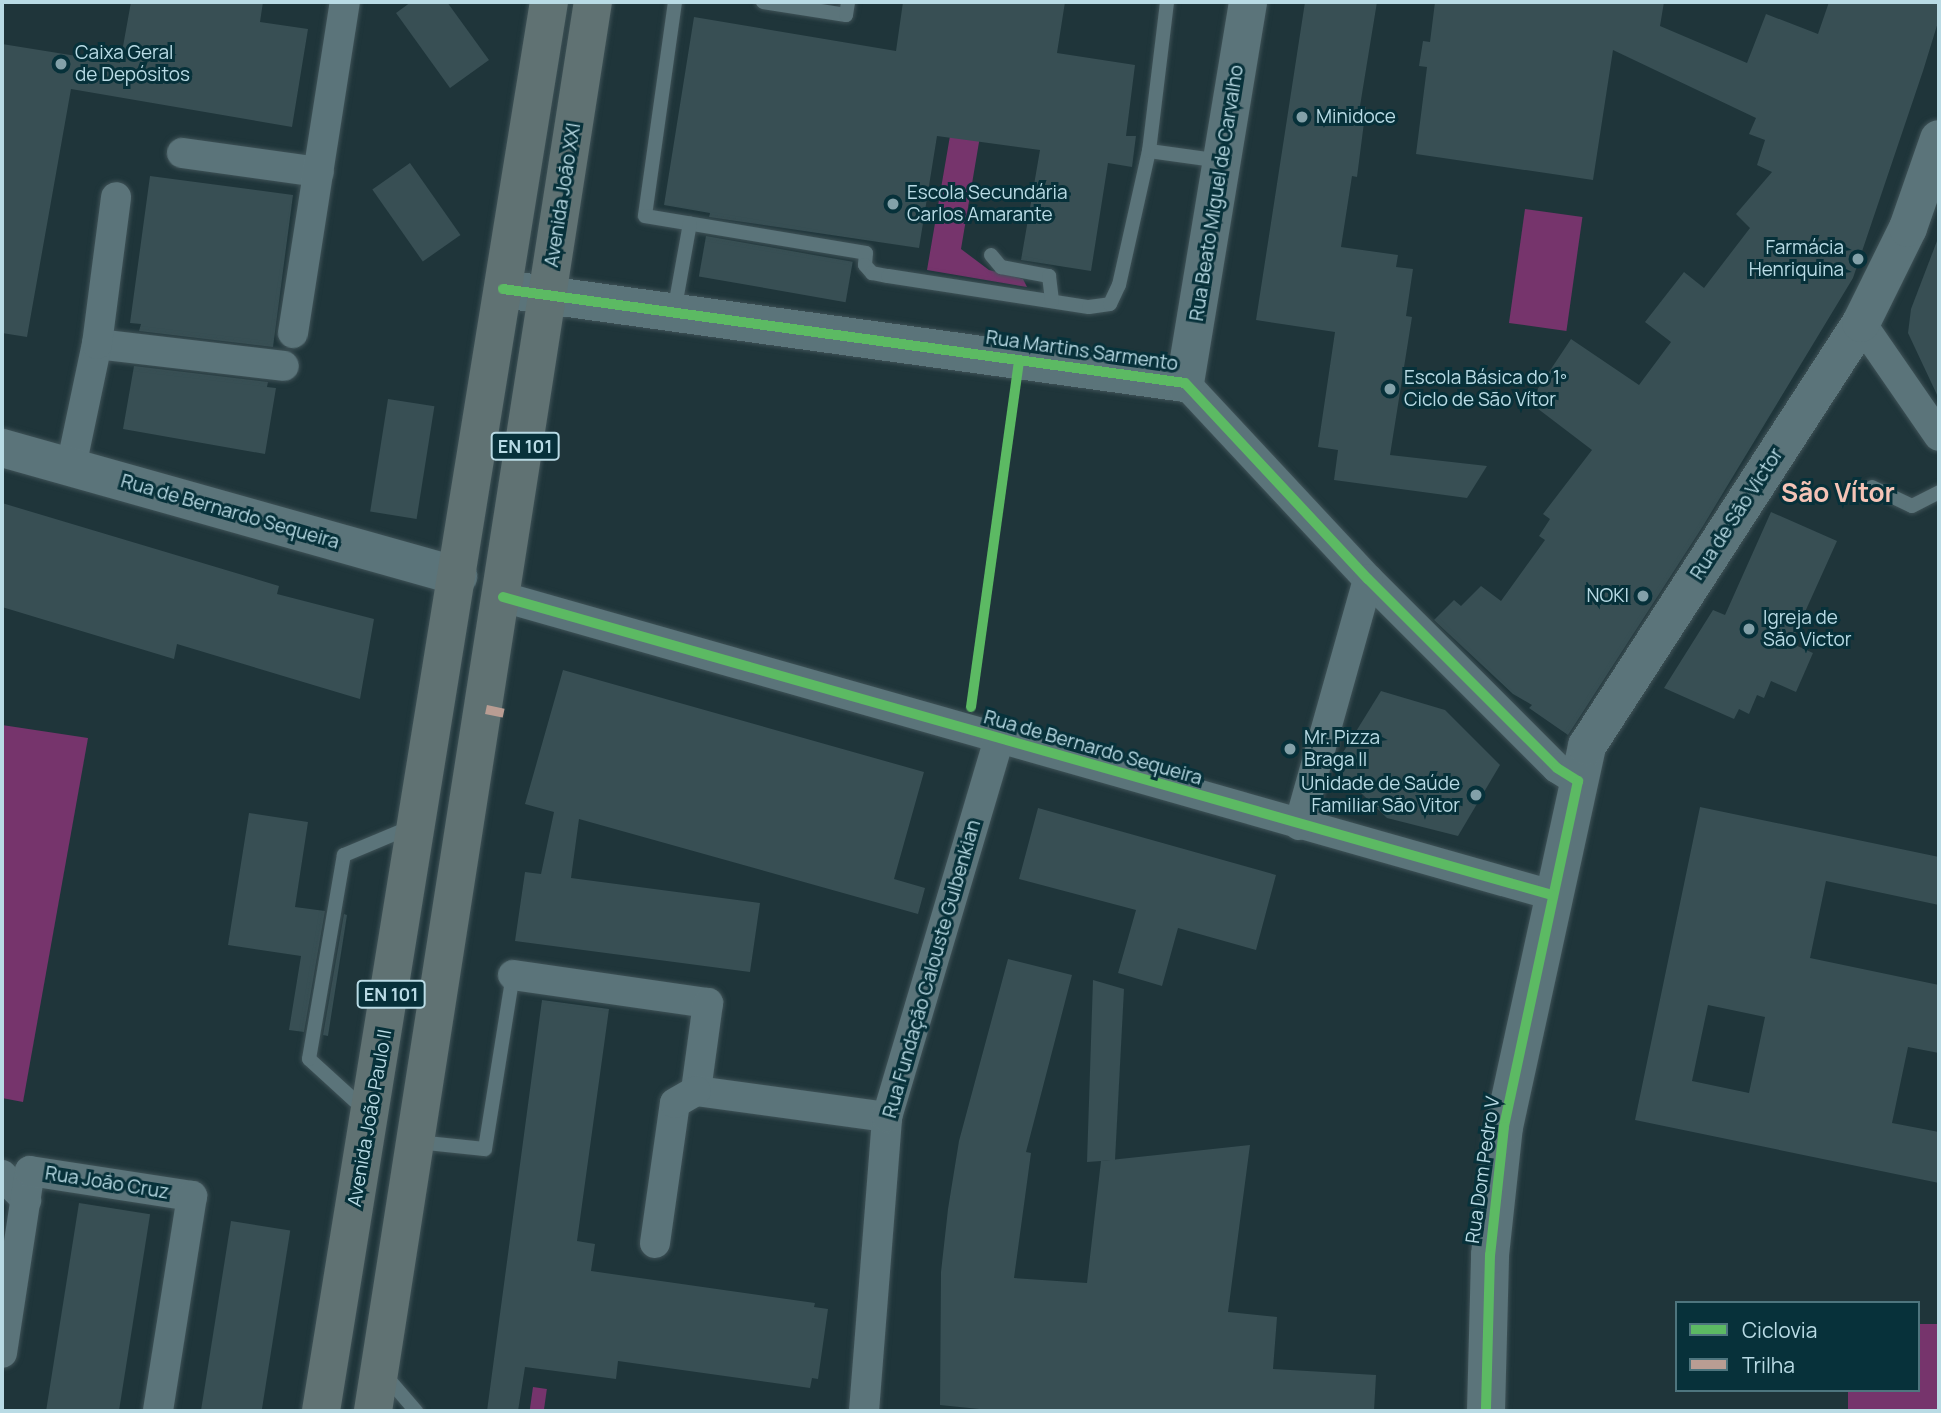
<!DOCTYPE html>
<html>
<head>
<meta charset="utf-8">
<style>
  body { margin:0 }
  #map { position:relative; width:1941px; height:1413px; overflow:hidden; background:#1f353a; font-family:Manrope,sans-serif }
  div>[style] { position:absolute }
  .green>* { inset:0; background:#76346c; transform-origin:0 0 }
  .building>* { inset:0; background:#384f54; transform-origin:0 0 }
  .roads { filter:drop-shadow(0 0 2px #3f5257) drop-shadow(0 0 2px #3f5257) }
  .lane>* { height:14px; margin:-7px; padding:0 7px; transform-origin:7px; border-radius:7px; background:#5b747a }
  .street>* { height:30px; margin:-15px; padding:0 15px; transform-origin:15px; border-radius:15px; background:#5b747a }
  .secondary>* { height:38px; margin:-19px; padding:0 19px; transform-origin:19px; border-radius:19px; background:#5b747a }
  .primary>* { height:38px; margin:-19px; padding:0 19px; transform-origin:19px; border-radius:19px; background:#607273 }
  .quiet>* { height:9px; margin-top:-4.5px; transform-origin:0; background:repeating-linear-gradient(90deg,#b99d93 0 18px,transparent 0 27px) }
  .cycleway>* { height:10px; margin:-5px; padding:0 5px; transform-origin:5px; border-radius:5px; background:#5cba63 }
  .dots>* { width:19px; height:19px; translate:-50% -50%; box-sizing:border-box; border:4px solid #07313a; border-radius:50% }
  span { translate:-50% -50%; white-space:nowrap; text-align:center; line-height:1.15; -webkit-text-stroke:6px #07313a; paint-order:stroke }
  .shield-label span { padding:2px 5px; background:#07313a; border:2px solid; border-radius:5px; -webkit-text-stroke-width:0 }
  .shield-label { font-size:18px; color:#b9dbe5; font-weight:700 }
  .poi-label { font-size:19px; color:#b9dbe5 }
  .left { translate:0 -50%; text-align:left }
  .right { translate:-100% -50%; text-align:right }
  .street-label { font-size:19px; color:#b9dbe5 }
  .district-label { font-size:26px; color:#f5c3b6; font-weight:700 }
  .frame { position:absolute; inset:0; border:4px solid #b9dbe5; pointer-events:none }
  .legend { position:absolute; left:1675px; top:1301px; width:245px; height:91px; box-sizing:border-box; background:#07313a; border:2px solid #4e757e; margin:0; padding:9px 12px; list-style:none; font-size:21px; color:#b9dbe5 }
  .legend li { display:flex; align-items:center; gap:14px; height:35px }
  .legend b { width:35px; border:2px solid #4e757e }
</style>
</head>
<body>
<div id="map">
  <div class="green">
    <div style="clip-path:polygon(963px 60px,992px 65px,961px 249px,989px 270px,1023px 279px,1027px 287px,927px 270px)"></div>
    <div style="left:1525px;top:209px;width:58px;height:115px;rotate:8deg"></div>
    <div style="clip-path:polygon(2px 725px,88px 738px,23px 1102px,2px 1098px)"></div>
    <div style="clip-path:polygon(1918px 1324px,1939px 1324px,1939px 1411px,1848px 1411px,1848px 1390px,1918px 1390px)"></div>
    <div style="left:533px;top:1387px;width:14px;height:24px;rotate:8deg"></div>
  </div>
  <div class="building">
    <div style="clip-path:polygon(131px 2px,263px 2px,260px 22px,308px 29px,292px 127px,71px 89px,27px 337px,2px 333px,2px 44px,120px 63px)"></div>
    <div style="clip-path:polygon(411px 2px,447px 2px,489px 60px,450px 88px,396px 13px)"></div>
    <div style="clip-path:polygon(903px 2px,1065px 2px,1057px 53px,1135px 65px,1126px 136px,1136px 136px,1132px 167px,1108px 163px,1091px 271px,1021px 260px,1040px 150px,937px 136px,919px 248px,709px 217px,710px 213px,664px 205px,694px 17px,896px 51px)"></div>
    <div style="clip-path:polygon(1305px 2px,1377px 2px,1360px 106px,1366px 107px,1357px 177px,1352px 176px,1341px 247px,1398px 255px,1396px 267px,1413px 269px,1406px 316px,1412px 317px,1390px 455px,1487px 466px,1467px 498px,1334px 480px,1338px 450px,1318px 447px,1335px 332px,1256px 320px)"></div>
    <div style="clip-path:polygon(1435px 2px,1664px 2px,1660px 26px,1747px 63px,1766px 14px,1818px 34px,1829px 2px,1939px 2px,1939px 19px,1923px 71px,1853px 278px,1703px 526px,1568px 735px,1529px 708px,1532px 705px,1513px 694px,1434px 620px,1454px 600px,1461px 606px,1481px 586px,1501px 601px,1545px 540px,1539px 536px,1550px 519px,1543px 514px,1592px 450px,1529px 402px,1571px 339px,1639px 385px,1671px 342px,1645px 322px,1684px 272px,1704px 288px,1750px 228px,1736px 214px,1772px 172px,1757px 165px,1765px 140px,1749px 134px,1756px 118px,1613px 50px,1593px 180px,1416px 154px,1427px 67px,1419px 66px,1423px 41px,1430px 42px)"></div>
    <div style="left:410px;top:163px;width:88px;height:46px;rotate:55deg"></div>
    <div style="clip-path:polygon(150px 176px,293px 195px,273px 347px,139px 331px,141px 324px,130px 323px)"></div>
    <div style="left:706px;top:236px;width:149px;height:41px;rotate:10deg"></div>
    <div style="clip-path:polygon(1937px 241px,1939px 242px,1939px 399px,1908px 333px,1911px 309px)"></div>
    <div style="clip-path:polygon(134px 366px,268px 382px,267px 387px,276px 388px,265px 454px,123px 429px)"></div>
    <div style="left:388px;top:399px;width:47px;height:114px;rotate:9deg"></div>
    <div style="clip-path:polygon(2px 503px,279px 586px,277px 594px,374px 619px,360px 699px,177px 644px,174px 659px,2px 607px)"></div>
    <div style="clip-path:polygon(1771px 512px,1837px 541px,1791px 643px,1813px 653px,1796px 692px,1771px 681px,1764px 698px,1757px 695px,1749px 714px,1739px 709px,1734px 719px,1664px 688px,1713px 610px,1725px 615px)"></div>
    <div style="clip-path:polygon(563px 670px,924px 772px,894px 879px,925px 888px,918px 914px,579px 819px,571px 878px,760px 903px,750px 972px,515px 941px,525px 872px,541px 874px,554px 812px,525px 804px)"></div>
    <div style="clip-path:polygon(1381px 691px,1445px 710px,1500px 765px,1458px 836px,1387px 818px,1334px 767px)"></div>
    <div style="clip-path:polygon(evenodd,1700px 807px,1939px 857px,1939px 905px,1826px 881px,1810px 958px,1939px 985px,1939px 1053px,1908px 1047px,1892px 1123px,1939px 1132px,1939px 1183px,1635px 1120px,1700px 807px,1708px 1005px,1765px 1017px,1749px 1093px,1692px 1081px,1708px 1005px)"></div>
    <div style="clip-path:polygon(1038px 808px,1276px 875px,1256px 950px,1178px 928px,1162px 986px,1118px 973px,1136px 910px,1019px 879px)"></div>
    <div style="clip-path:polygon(249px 813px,308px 822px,295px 907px,325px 911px,304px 1032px,289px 1030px,301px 956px,228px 945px)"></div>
    <div style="clip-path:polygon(344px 914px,347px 915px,328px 1036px,323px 1035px)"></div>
    <div style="clip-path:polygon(1008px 959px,1072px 975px,1026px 1152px,1031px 1153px,1014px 1278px,1087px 1283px,1101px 1161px,1250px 1145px,1228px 1312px,1277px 1317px,1273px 1369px,1376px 1375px,1374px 1411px,999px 1411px,940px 1405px,941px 1272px,948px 1209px,959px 1141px)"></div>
    <div style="clip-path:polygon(1093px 980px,1124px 989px,1115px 1160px,1087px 1162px)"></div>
    <div style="clip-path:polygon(542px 1000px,609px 1009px,577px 1241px,595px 1244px,591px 1271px,815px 1303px,814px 1307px,828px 1309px,818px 1379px,812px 1378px,810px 1388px,618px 1361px,616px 1379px,525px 1367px,518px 1411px,487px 1411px)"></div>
    <div style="left:79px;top:1203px;width:72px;height:211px;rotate:9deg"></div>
    <div style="left:231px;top:1221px;width:60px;height:192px;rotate:9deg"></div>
  </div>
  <div class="roads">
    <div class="lane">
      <div style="left:675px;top:2px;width:216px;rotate:98deg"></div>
      <div style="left:645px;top:216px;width:224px;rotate:9.5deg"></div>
      <div style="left:866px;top:253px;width:12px;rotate:95deg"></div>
      <div style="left:865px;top:265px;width:11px;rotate:49deg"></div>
      <div style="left:872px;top:273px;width:16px;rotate:11deg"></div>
      <div style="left:888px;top:276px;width:203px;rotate:8.8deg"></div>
      <div style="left:1089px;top:307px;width:21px;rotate:-8deg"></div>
      <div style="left:1110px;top:304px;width:21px;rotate:-65deg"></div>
      <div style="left:1119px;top:285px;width:137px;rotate:-77.4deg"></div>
      <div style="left:1149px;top:151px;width:150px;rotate:-83.1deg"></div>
      <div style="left:763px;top:2px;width:84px;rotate:8.9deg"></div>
      <div style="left:846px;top:15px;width:13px;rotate:-81deg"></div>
      <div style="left:1149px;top:151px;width:73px;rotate:7.9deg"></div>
      <div style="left:991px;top:255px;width:16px;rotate:50deg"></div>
      <div style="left:1001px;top:267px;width:49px;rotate:10.6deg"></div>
      <div style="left:1049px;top:276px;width:25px;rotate:83deg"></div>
      <div style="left:674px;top:312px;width:90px;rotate:-79.8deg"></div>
      <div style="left:1872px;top:487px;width:44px;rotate:25.4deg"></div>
      <div style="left:1912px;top:506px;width:30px;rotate:-27deg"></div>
      <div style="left:366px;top:1111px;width:77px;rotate:-137.6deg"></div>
      <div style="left:309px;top:1059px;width:207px;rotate:-80.3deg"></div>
      <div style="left:344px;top:855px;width:73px;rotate:-22.7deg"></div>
      <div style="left:417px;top:1142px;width:68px;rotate:5.9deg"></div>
      <div style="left:485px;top:1149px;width:176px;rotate:-80.9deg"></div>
      <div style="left:385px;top:1375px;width:48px;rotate:49.3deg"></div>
    </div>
    <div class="street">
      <div style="left:182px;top:153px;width:138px;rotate:7.9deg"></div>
      <div style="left:1861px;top:323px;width:137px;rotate:55.4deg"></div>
      <div style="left:293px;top:333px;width:335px;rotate:-81.1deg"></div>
      <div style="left:97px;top:344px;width:188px;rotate:6.7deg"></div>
      <div style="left:1185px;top:383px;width:268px;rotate:47deg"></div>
      <div style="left:1368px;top:579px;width:267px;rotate:45deg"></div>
      <div style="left:1557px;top:768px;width:25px;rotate:32deg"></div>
      <div style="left:71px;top:467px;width:126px;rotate:-78.1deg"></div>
      <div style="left:97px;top:344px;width:148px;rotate:-82.6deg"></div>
      <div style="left:503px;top:597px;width:1091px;rotate:15.86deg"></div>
      <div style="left:1299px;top:825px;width:255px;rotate:-74.3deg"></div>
      <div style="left:513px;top:975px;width:197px;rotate:8.2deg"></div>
      <div style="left:708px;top:1003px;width:89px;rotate:97.8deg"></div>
      <div style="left:696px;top:1091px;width:193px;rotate:7.8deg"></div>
      <div style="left:2px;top:1175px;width:35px;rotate:46deg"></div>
      <div style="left:655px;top:1243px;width:141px;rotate:-81.9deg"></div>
      <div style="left:675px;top:1103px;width:24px;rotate:-30deg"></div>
      <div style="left:2px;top:1353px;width:184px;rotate:-81.3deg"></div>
      <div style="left:30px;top:1171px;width:164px;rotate:8.8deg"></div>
      <div style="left:192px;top:1196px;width:218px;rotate:99deg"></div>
      <div style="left:864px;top:1411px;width:295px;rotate:-85.5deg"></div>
      <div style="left:887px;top:1117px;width:393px;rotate:-73.5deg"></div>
    </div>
    <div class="secondary">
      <div style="left:503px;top:289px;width:688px;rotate:7.85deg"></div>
      <div style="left:1185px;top:383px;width:386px;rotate:-80.6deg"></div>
      <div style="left:2px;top:448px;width:474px;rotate:15.7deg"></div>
      <div style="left:1486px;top:1411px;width:156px;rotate:-88.5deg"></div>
      <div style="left:1490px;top:1255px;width:129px;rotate:-83.8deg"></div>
      <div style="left:1504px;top:1127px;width:390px;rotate:-77.7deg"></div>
      <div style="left:1587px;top:746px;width:504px;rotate:-57.07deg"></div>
      <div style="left:1861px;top:323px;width:106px;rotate:-63.7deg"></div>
      <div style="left:1908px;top:228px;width:94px;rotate:-70.8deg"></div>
    </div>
    <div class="primary">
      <div style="left:321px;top:1411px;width:1427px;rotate:-80.81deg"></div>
      <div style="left:373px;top:1411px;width:1426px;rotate:-81.13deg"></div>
    </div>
  </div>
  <div class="quiet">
    <div style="left:486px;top:709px;width:19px;rotate:12deg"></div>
  </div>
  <div class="cycleway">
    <div style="left:503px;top:289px;width:688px;rotate:7.85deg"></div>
    <div style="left:1185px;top:383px;width:268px;rotate:47deg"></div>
    <div style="left:1368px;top:579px;width:267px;rotate:45deg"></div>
    <div style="left:1557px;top:768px;width:25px;rotate:32deg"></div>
    <div style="left:1578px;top:781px;width:354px;rotate:102.1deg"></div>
    <div style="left:1504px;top:1127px;width:129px;rotate:96.2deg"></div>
    <div style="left:1490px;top:1255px;width:156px;rotate:91.5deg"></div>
    <div style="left:503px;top:597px;width:1091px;rotate:15.86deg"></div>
    <div style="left:971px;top:707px;width:350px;rotate:-82.1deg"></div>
  </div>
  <div class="dots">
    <div style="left:61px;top:64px;background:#83a1a9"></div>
    <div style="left:1302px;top:117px;background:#83a1a9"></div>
    <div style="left:893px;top:204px;background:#83a1a9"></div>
    <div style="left:1858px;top:259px;background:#83a1a9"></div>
    <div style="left:1390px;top:389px;background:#83a1a9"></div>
    <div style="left:1643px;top:596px;background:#83a1a9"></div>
    <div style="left:1749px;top:629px;background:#83a1a9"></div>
    <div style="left:1290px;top:749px;background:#83a1a9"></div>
    <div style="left:1476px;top:795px;background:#83a1a9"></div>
  </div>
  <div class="shield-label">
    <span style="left:525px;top:446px">EN 101</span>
    <span style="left:391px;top:994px">EN 101</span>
  </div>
  <div class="poi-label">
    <span class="left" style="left:75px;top:64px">Caixa Geral<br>de Depósitos</span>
    <span class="left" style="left:1316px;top:117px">Minidoce</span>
    <span class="left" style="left:907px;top:204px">Escola Secundária<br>Carlos Amarante</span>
    <span class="right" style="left:1844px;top:259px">Farmácia<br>Henriquina</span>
    <span class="left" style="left:1404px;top:389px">Escola Básica do 1º<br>Ciclo de São Vítor</span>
    <span class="right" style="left:1629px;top:596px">NOKI</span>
    <span class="left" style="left:1763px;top:629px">Igreja de<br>São Victor</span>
    <span class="left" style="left:1304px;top:749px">Mr. Pizza<br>Braga II</span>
    <span class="right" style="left:1460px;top:795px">Unidade de Saúde<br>Familiar São Vitor</span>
  </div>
  <div class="street-label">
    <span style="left:1217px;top:193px;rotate:-81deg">Rua Beato Miguel de Carvalho</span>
    <span style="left:563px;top:195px;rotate:-81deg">Avenida João XXI</span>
    <span style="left:1082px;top:351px;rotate:8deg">Rua Martins Sarmento</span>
    <span style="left:230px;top:512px;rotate:16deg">Rua de Bernardo Sequeira</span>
    <span style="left:1737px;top:514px;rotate:-57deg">Rua de São Victor</span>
    <span style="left:1093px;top:748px;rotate:16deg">Rua de Bernardo Sequeira</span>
    <span style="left:932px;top:969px;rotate:-74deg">Rua Fundação Calouste Gulbenkian</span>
    <span style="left:370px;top:1118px;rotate:-80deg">Avenida João Paulo II</span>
    <span style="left:1483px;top:1170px;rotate:-82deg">Rua Dom Pedro V</span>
    <span style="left:107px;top:1183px;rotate:9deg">Rua João Cruz</span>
  </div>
  <div class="district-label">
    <span style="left:1838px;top:493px">São Vítor</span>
  </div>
  <div class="frame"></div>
  <ul class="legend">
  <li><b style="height:9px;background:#5cba63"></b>Ciclovia</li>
  <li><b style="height:9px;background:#b99d93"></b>Trilha</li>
  </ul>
</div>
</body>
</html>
